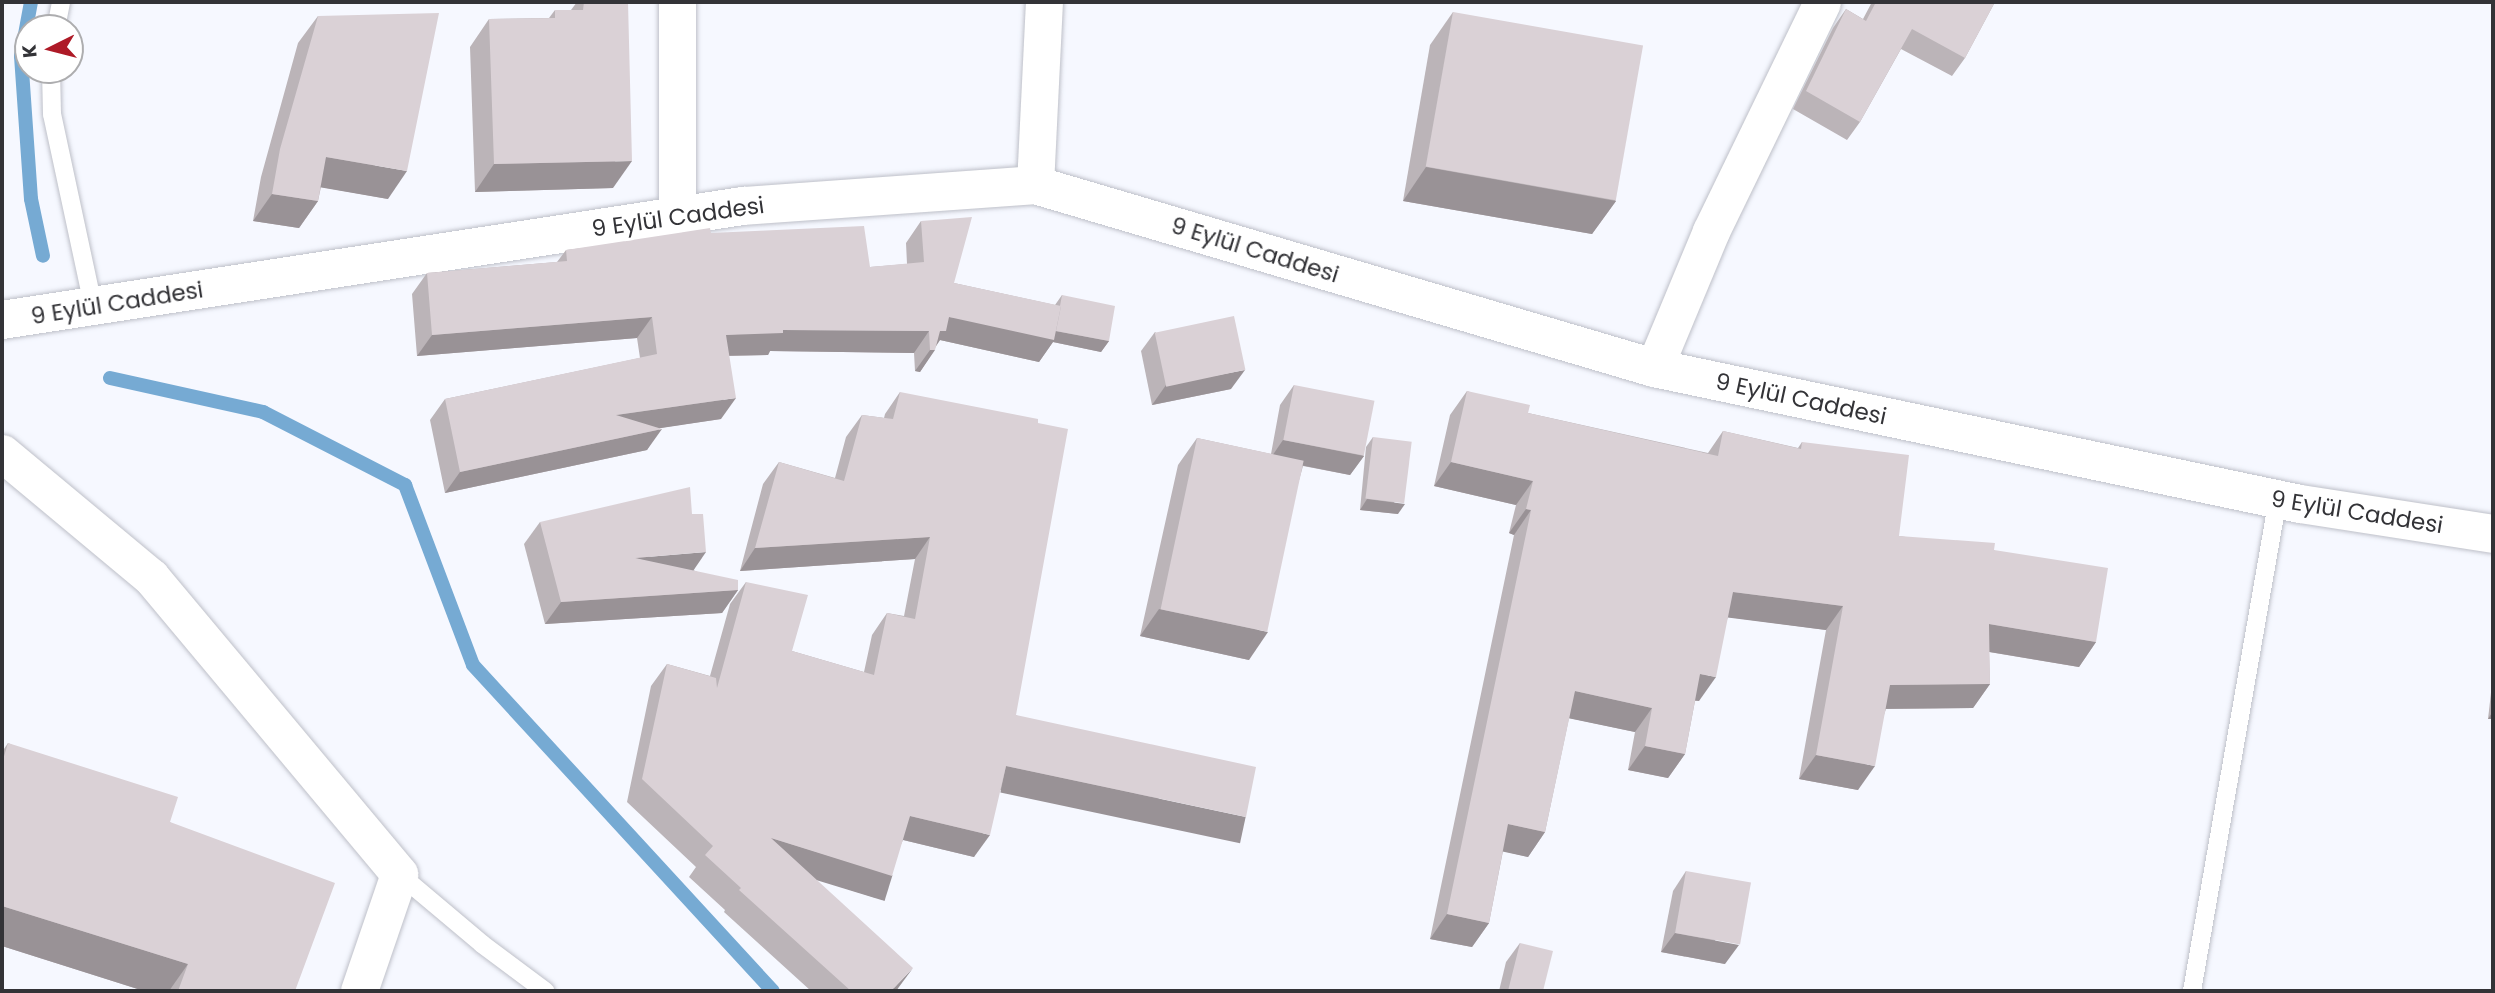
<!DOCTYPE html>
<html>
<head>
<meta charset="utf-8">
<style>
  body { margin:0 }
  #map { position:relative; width:2495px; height:993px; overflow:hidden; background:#f6f8ff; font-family:Poppins,sans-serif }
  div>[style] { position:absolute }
  .stream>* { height:14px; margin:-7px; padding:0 7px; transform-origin:7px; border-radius:7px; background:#76aad3 }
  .roads { filter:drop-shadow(0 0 2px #bec0c9) drop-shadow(0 0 2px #bec0c9) }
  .service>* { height:18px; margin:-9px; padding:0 9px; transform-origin:9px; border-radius:9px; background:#fff }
  .minor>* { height:37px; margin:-18.5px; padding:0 18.5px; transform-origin:18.5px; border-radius:18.5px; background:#fff }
  .primary>* { height:38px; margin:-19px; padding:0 19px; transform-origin:19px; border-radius:19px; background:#fff }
  .wall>* { inset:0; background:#bbb4b8 }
  .shaded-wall>* { inset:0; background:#999296; transform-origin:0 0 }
  .building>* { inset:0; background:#dad1d6; transform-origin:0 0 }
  span { translate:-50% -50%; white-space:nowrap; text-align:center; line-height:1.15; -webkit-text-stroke:6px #fff; paint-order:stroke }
  .street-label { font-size:23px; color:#333337 }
  .frame { position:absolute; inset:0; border:4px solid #333337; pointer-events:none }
  .north { position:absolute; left:14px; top:14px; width:70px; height:70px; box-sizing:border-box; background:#fff; border:2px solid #adadaf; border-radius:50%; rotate:264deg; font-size:19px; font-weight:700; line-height:28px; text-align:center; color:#333337 }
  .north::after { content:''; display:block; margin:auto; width:24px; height:32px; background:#ae1a27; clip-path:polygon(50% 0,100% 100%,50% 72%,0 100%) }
</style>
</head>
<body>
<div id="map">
  <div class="stream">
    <div style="left:31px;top:2px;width:55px;rotate:100.5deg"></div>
    <div style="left:21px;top:56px;width:143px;rotate:86deg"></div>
    <div style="left:31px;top:199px;width:58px;rotate:78.1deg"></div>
    <div style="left:110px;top:378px;width:157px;rotate:12.5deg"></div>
    <div style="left:263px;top:412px;width:160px;rotate:27.2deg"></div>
    <div style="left:405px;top:485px;width:192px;rotate:69.3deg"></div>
    <div style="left:473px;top:665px;width:443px;rotate:47.4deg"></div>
  </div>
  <div class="roads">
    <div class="service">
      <div style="left:56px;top:28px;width:26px;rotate:-79deg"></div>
      <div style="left:51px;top:70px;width:44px;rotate:88.7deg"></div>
      <div style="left:52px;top:114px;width:196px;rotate:77.9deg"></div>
      <div style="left:399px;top:874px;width:109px;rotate:40.1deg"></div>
      <div style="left:482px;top:944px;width:79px;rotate:36.7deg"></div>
      <div style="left:2192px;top:991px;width:498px;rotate:-80.1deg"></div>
    </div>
    <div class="minor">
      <div style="left:1035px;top:185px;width:183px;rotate:-87.2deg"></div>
      <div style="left:677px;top:217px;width:215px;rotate:-90deg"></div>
      <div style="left:1654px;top:368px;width:148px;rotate:-67.4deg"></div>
      <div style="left:1711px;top:231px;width:254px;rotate:-64.1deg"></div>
      <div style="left:2px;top:453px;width:194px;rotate:39.8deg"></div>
      <div style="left:151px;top:577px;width:387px;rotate:50.1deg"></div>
      <div style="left:399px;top:874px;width:124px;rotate:108.9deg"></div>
    </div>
    <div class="primary">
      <div style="left:2px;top:320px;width:750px;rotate:-8.75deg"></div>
      <div style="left:743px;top:206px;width:293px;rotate:-4.1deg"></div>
      <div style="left:1035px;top:185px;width:645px;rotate:16.47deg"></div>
      <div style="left:1654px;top:368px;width:660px;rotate:11.89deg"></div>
      <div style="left:2300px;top:504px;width:195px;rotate:8.8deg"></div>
    </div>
  </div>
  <div class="wall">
    <div style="clip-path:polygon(577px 2px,628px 2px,613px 188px,475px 192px,470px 47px,489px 19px,549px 18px,555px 10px,571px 10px)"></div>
    <div style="clip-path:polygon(1872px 2px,1995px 2px,1965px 58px,1952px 76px,1901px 49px,1860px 122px,1847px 140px,1793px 109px,1833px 28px,1846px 9px,1863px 19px)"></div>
    <div style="clip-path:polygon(1453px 12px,1616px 201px,1592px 234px,1403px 201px,1430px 45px)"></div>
    <div style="clip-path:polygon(318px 16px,388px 199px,321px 187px,318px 201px,299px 228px,253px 221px,261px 177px,298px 43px)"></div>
    <div style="clip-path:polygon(921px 221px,954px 283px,1055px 305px,1062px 295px,1109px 341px,1101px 352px,1053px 342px,1039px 362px,940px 340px,920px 372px,915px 371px,914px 353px,770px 351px,768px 355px,729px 356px,721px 419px,660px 428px,647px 450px,445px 493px,430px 420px,445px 399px,640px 358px,637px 338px,417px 356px,412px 294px,427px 273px,557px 262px,566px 250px,711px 233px,870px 267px,907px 264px,906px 243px)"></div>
    <div style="clip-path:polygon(1155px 332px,1231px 389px,1152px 405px,1141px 351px)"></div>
    <div style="clip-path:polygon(1294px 385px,1364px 456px,1350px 475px,1303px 466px,1249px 660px,1140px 636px,1178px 465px,1197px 438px,1271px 454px,1280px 405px)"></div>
    <div style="clip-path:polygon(1467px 391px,1528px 413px,1708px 453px,1723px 431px,1798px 448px,1802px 442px,1899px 536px,1994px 550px,2096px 642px,2079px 667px,1989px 652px,1990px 684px,1973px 708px,1886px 709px,1858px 790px,1799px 779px,1826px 630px,1728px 617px,1699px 701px,1695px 701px,1685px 754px,1668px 778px,1628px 770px,1635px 732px,1569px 718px,1545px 832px,1528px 857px,1503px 851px,1489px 923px,1472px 947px,1430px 939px,1514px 535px,1509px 533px,1516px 505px,1434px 486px,1450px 415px)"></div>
    <div style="clip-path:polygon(900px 392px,1016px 715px,1230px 840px,1000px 790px,974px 857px,903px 840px,876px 898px,816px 879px,896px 991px,811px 991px,724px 912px,725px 910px,689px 877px,696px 867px,627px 802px,651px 686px,667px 664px,710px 676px,730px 604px,746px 582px,792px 651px,864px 672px,872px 635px,887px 613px,904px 616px,915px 559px,740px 571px,763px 484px,779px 462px,835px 478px,846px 437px,862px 415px,884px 418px,885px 414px)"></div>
    <div style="clip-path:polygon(1373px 437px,1398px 514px,1360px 510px,1366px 447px)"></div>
    <div style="clip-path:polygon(540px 522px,693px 570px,738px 590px,722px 613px,545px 624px,524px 544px)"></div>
    <div style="clip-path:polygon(2493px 675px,2493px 719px,2488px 719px)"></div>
    <div style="clip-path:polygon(8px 743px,170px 822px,295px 991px,144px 991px,2px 946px,2px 752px)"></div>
    <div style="clip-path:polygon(1686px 871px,1725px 964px,1661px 952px,1673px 891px)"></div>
    <div style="clip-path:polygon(1520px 943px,1543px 991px,1499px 991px,1506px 962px)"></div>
  </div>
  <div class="shaded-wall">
    <div style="clip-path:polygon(326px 157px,407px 171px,388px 199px,307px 185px)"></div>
    <div style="clip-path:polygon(632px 161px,613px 188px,475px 192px,494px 164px)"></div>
    <div style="clip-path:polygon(1426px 167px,1616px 201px,1592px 234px,1403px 201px)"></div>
    <div style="clip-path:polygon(272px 194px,318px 201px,299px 228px,253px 221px)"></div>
    <div style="clip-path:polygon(652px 317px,637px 338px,417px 356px,432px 335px)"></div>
    <div style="clip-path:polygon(949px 317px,1055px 331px,1109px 341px,1101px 352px,1053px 342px,1039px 362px,940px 340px,933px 350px,935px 350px,920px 372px,915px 371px,930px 350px,930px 346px)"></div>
    <div style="clip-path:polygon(783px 330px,929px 331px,914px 353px,770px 351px,768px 355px,711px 356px,726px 335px)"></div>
    <div style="clip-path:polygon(1245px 370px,1231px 389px,1152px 405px,1166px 385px)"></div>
    <div style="clip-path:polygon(736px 398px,721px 419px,601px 437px,616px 415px)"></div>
    <div style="clip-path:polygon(662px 429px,647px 450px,445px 493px,460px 472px)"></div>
    <div style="clip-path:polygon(1283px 440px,1364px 456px,1350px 475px,1270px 459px)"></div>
    <div style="clip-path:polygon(1451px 462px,1533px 481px,1516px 505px,1434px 486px)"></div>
    <div style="clip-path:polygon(1367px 499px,1405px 504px,1398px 514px,1360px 510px)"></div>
    <div style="clip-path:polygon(1526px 509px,1531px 510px,1514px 535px,1509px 533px)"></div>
    <div style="clip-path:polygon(930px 537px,915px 559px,740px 571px,755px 548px)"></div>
    <div style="clip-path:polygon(706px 552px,691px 574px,635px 558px)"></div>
    <div style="clip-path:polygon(738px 590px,722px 613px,545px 624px,561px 602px)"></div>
    <div style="clip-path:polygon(1733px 592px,1843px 606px,1826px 630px,1716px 616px)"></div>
    <div style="clip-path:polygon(1159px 609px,1268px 632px,1249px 660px,1140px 636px)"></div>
    <div style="clip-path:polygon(1989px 624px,2096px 642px,2079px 667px,1972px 649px)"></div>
    <div style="clip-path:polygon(1700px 674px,1716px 677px,1699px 701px,1683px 698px)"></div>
    <div style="clip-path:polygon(1990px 684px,1973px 708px,1873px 709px,1890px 685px)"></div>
    <div style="clip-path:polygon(1575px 691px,1652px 708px,1635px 732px,1558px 716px)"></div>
    <div style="clip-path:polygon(2493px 711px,2493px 719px,2488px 719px)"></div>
    <div style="clip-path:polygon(1645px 746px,1685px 754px,1668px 778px,1628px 770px)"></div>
    <div style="clip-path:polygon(1816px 755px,1875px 766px,1858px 790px,1799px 779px)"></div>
    <div style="left:1006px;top:766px;width:245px;height:27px;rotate:12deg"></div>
    <div style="clip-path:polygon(910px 816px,990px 835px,974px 857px,895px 838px)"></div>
    <div style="clip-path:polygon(1508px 824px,1545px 832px,1528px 857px,1491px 849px)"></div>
    <div style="left:771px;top:838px;width:127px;height:27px;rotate:17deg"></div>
    <div style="clip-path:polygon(2px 906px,188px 964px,169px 991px,144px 991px,2px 946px)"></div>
    <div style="clip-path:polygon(1447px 914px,1489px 923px,1472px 947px,1430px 939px)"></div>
    <div style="clip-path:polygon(1675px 933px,1739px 945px,1725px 964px,1661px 952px)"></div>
    <div style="clip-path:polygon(913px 968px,896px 991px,891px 991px)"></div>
  </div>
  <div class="building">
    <div style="clip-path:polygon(584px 2px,628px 2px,632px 161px,494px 164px,489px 19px,555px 18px,555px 10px,583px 10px)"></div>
    <div style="clip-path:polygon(1876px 2px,1995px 2px,1965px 58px,1912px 29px,1860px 122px,1806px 91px,1846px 9px,1866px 21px)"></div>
    <div style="left:1453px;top:12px;width:193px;height:157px;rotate:10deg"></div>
    <div style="clip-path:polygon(439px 13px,407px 171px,326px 157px,318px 201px,272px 194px,280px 149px,318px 16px)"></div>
    <div style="clip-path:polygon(972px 217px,954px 283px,1061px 306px,1054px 340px,949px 317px,946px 331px,940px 331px,935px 350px,930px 350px,929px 331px,783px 330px,783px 333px,726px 335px,736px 398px,616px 415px,662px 429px,460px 472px,445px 399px,657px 354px,652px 317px,432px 335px,427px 273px,567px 261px,566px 250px,710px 228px,711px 233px,864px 226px,870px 267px,924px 262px,921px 221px)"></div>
    <div style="clip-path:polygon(1062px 295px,1115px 306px,1109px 341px,1056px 331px,1061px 306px,1060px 306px)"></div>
    <div style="left:1234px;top:316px;width:55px;height:81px;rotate:78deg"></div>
    <div style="left:1294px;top:385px;width:82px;height:56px;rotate:11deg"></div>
    <div style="clip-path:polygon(1467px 391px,1530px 405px,1528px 413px,1718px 456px,1723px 431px,1801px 449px,1802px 442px,1909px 455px,1899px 536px,1995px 543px,1994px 550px,2108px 568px,2096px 642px,1989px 624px,1990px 684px,1890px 685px,1875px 766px,1816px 755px,1843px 606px,1733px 592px,1716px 677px,1700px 674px,1685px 754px,1645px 746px,1652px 708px,1575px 691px,1545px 832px,1508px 824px,1489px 923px,1447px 914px,1531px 510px,1526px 509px,1533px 481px,1451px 462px)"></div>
    <div style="clip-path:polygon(900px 392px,1038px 419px,1038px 423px,1068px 429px,1016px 715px,1256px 767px,1246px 817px,1006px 766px,990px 835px,910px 816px,892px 876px,771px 838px,913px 968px,891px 991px,851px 991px,739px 890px,741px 888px,705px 855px,713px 846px,642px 779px,667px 664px,716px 678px,717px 688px,746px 582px,808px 595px,792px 651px,874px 675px,887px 613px,915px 619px,930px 537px,755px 548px,779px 462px,844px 481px,862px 415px,893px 419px)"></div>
    <div style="left:1373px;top:437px;width:39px;height:62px;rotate:7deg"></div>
    <div style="left:1197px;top:438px;width:109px;height:175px;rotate:12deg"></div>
    <div style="clip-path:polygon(690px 487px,692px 514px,703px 514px,706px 552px,635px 558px,738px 580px,738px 590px,561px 602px,540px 522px)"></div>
    <div style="clip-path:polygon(8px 743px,178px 797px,170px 822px,335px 883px,295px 991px,178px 991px,188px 964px,2px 906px,2px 763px)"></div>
    <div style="left:1686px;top:871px;width:66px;height:63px;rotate:10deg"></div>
    <div style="clip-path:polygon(1520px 943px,1553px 951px,1543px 991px,1508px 991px)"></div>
  </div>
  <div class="street-label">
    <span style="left:678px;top:217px;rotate:-8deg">9 Eylül Caddesi</span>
    <span style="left:1255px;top:250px;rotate:17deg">9 Eylül Caddesi</span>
    <span style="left:117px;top:303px;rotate:-9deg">9 Eylül Caddesi</span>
    <span style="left:1801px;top:399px;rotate:12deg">9 Eylül Caddesi</span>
    <span style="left:2357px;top:512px;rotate:9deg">9 Eylül Caddesi</span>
  </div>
  <div class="frame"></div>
  <div class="north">K</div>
</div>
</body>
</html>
